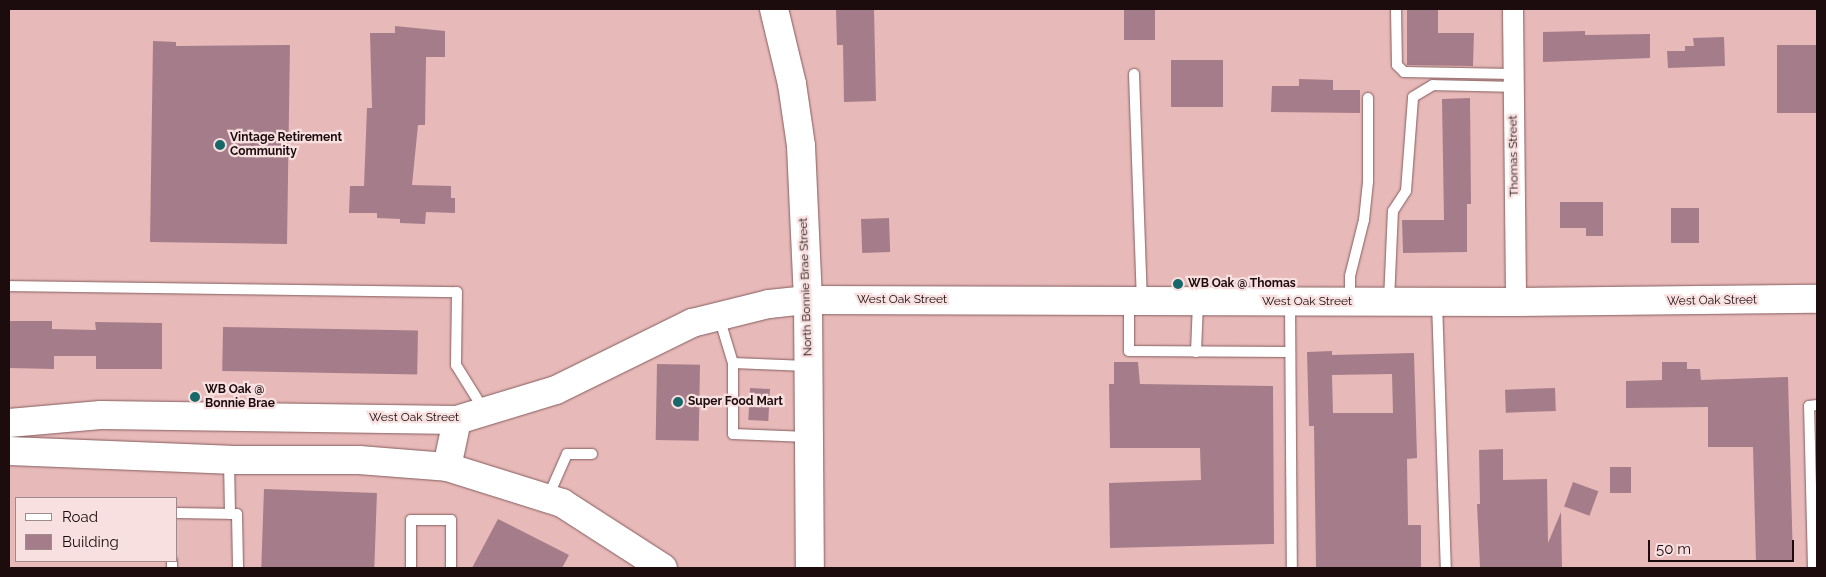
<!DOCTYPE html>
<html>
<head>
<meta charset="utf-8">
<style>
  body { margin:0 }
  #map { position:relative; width:1826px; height:577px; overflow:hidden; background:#e7b9b9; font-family:Raleway,sans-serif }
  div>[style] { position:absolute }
  .building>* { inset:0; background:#a57c89; transform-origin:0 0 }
  .roads { filter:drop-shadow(0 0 1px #865d5d) drop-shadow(0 0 1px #865d5d) }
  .service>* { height:10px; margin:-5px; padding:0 5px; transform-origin:5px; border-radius:5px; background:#fff }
  .minor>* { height:20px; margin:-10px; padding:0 10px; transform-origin:10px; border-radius:10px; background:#fff }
  .secondary>* { height:28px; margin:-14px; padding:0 14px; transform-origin:14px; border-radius:14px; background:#fff }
  .dots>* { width:14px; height:14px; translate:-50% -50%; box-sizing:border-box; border:2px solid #f8e0e0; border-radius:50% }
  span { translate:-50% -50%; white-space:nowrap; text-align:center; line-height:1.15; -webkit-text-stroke:4.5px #f8e0e0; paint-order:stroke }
  .poi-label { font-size:12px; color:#1c0c0d; font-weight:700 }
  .left { translate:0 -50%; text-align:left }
  .street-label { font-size:12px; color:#1c0c0d }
  .frame { position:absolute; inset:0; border:10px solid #1c0c0d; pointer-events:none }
  .legend { position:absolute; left:15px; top:497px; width:162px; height:65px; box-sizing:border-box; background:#f8e0e0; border:1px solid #a08b8c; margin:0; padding:6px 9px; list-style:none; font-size:15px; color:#1c0c0d }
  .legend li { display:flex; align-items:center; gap:10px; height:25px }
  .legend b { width:25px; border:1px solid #a08b8c }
  .scale { position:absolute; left:1648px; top:540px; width:146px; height:22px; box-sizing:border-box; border:2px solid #1c0c0d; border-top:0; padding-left:6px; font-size:15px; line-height:18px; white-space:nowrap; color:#1c0c0d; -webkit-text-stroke:4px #f8e0e0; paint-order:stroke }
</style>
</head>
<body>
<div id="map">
  <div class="building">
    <div style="clip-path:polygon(836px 9px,874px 9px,876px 101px,844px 102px,843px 45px,837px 45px)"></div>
    <div style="left:1124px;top:9px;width:31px;height:31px"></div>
    <div style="clip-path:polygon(1407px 9px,1438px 9px,1438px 33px,1474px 33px,1473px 66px,1407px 65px)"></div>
    <div style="clip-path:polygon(395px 26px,445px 31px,445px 57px,426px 57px,425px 125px,418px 125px,412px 185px,451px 186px,451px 198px,455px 198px,455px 213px,426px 212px,425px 224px,400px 223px,400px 219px,377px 218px,377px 213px,349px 213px,350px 186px,364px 186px,367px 108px,372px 108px,370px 33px,395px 33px)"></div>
    <div style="clip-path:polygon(1585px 31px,1585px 35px,1650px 34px,1650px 58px,1543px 62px,1543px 32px)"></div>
    <div style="clip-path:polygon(1724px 37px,1725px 66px,1668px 68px,1667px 51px,1685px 51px,1685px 46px,1694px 46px,1693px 38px)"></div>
    <div style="clip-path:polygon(153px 41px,176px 42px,176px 46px,290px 45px,287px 244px,150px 242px)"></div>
    <div style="left:1777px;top:45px;width:40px;height:68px"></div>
    <div style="left:1171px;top:60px;width:52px;height:47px"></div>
    <div style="clip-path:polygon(1299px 79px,1333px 80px,1333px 90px,1360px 90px,1360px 113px,1271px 112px,1272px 86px,1299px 86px)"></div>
    <div style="clip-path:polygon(1470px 98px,1471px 204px,1467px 204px,1467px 252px,1403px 253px,1402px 220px,1444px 220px,1442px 99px)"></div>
    <div style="clip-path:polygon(1560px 202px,1603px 202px,1603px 236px,1586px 236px,1586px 228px,1560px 228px)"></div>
    <div style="left:1671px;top:208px;width:28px;height:35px"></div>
    <div style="left:889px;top:218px;width:34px;height:28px;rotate:88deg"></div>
    <div style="clip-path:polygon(9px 321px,52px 321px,52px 329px,96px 330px,95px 322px,162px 323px,162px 369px,96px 369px,96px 356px,54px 356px,54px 369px,9px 368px)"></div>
    <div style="left:223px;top:327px;width:195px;height:44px;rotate:1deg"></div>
    <div style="clip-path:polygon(evenodd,1332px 351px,1332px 355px,1414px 353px,1417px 458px,1407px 459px,1408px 525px,1421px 525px,1421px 568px,1316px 568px,1314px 426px,1309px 426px,1307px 352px,1332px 351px,1392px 374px,1393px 413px,1333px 413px,1332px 375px,1392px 374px)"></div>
    <div style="clip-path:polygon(1114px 362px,1138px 362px,1140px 384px,1273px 386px,1274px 544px,1110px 548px,1109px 483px,1201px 480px,1200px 448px,1110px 448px,1109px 384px,1114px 384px)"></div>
    <div style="clip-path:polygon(1662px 362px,1687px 362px,1687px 369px,1700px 369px,1701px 380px,1788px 377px,1793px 561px,1756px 562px,1753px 447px,1708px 447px,1708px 407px,1626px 408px,1626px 381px,1662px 380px)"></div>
    <div style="left:657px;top:364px;width:43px;height:76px;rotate:1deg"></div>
    <div style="left:750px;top:388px;width:20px;height:32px;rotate:3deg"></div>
    <div style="left:1555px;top:388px;width:23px;height:50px;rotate:88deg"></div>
    <div style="clip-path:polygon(1503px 449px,1503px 480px,1547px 479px,1548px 543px,1561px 512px,1562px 568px,1480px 568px,1477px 504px,1480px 504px,1479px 450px)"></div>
    <div style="left:1631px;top:467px;width:26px;height:21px;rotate:90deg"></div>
    <div style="left:1573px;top:482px;width:27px;height:26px;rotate:20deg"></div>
    <div style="left:264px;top:489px;width:113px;height:79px;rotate:2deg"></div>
    <div style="clip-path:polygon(498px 519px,569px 555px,562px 568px,472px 568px)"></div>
  </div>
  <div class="roads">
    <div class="service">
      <div style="left:1396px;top:9px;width:56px;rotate:89deg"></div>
      <div style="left:1397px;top:65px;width:10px;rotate:45deg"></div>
      <div style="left:1404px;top:72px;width:110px;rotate:1deg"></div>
      <div style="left:1134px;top:74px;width:227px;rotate:88deg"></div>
      <div style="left:9px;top:286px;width:448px;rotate:0.8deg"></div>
      <div style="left:457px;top:292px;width:73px;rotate:90.8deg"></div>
      <div style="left:456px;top:365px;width:53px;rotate:58.1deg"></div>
      <div style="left:1350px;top:301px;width:25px;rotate:-90deg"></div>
      <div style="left:1350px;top:276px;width:58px;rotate:-76deg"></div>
      <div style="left:1364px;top:220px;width:39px;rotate:-84deg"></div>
      <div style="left:1368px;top:181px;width:83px;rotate:-90deg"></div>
      <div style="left:1389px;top:301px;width:90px;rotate:-87.5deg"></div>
      <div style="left:1393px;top:211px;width:24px;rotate:-57deg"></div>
      <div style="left:1406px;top:191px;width:94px;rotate:-85.7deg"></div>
      <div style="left:1413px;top:97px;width:23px;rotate:-31deg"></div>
      <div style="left:1433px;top:85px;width:81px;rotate:1.4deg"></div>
      <div style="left:1129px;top:302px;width:49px;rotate:90deg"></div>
      <div style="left:1129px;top:351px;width:161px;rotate:0.4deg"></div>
      <div style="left:1290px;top:302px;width:266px;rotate:89.6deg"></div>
      <div style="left:1437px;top:302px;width:266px;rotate:88.1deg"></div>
      <div style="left:719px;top:317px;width:48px;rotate:73.1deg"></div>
      <div style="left:733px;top:363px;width:71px;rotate:90deg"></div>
      <div style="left:733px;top:434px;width:75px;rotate:2.3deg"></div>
      <div style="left:1196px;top:352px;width:49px;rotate:-87.7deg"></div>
      <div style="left:733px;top:363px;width:74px;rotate:2.3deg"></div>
      <div style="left:229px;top:461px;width:53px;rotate:88.9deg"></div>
      <div style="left:548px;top:497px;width:47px;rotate:-66.2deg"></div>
      <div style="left:567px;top:454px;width:25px"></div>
      <div style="left:176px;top:513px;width:61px;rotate:0.9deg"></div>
      <div style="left:237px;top:514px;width:54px;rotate:88.9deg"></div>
      <div style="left:172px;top:568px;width:7px;rotate:-90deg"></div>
      <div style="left:411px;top:568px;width:48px;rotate:-90deg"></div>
      <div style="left:411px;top:520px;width:40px"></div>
      <div style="left:451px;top:520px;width:48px;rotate:90deg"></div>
      <div style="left:1813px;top:568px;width:162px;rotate:-91.4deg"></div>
      <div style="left:1809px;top:406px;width:8px;rotate:-7deg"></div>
    </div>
    <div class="minor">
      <div style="left:1513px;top:9px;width:293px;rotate:89.4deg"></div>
    </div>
    <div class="secondary">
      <div style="left:774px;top:9px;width:77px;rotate:76.5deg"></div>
      <div style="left:792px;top:84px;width:63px;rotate:81.7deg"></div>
      <div style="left:801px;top:146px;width:154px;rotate:87.4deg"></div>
      <div style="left:808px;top:300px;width:268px;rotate:89.6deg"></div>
      <div style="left:9px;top:423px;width:92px;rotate:-5deg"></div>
      <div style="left:101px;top:415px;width:356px;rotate:0.8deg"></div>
      <div style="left:457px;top:420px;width:103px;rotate:-16.9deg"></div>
      <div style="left:556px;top:390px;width:152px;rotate:-26.2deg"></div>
      <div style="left:692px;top:323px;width:79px;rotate:-13.9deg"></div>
      <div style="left:769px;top:304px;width:39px;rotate:-6deg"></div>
      <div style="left:808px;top:300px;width:708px;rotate:0.16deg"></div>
      <div style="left:1516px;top:302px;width:301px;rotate:-0.6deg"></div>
      <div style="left:9px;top:451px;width:220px;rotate:2.3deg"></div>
      <div style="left:229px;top:460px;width:130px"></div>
      <div style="left:359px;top:460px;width:88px;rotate:4.5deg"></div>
      <div style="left:447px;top:467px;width:121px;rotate:17.4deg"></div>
      <div style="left:562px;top:503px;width:120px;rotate:32.8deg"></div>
      <div style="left:447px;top:467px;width:48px;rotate:-78deg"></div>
    </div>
  </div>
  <div class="dots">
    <div style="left:220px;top:145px;background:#186769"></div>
    <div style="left:1178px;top:284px;background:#186769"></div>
    <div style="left:195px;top:397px;background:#186769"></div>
    <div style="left:678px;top:402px;background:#186769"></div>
  </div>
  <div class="poi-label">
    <span class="left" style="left:230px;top:145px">Vintage Retirement<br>Community</span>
    <span class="left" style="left:1188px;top:284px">WB Oak @ Thomas</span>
    <span class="left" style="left:205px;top:397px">WB Oak @<br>Bonnie Brae</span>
    <span class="left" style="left:688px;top:402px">Super Food Mart</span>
  </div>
  <div class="street-label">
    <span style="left:1514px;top:156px;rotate:-91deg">Thomas Street</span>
    <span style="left:806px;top:287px;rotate:-92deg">North Bonnie Brae Street</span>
    <span style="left:902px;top:300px">West Oak Street</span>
    <span style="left:1712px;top:301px;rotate:-1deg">West Oak Street</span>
    <span style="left:1307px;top:302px">West Oak Street</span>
    <span style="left:414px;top:418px">West Oak Street</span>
  </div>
  <div class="frame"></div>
  <ul class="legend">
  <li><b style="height:6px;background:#fff"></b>Road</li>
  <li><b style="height:14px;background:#a57c89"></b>Building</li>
  </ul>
  <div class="scale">50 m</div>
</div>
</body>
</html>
